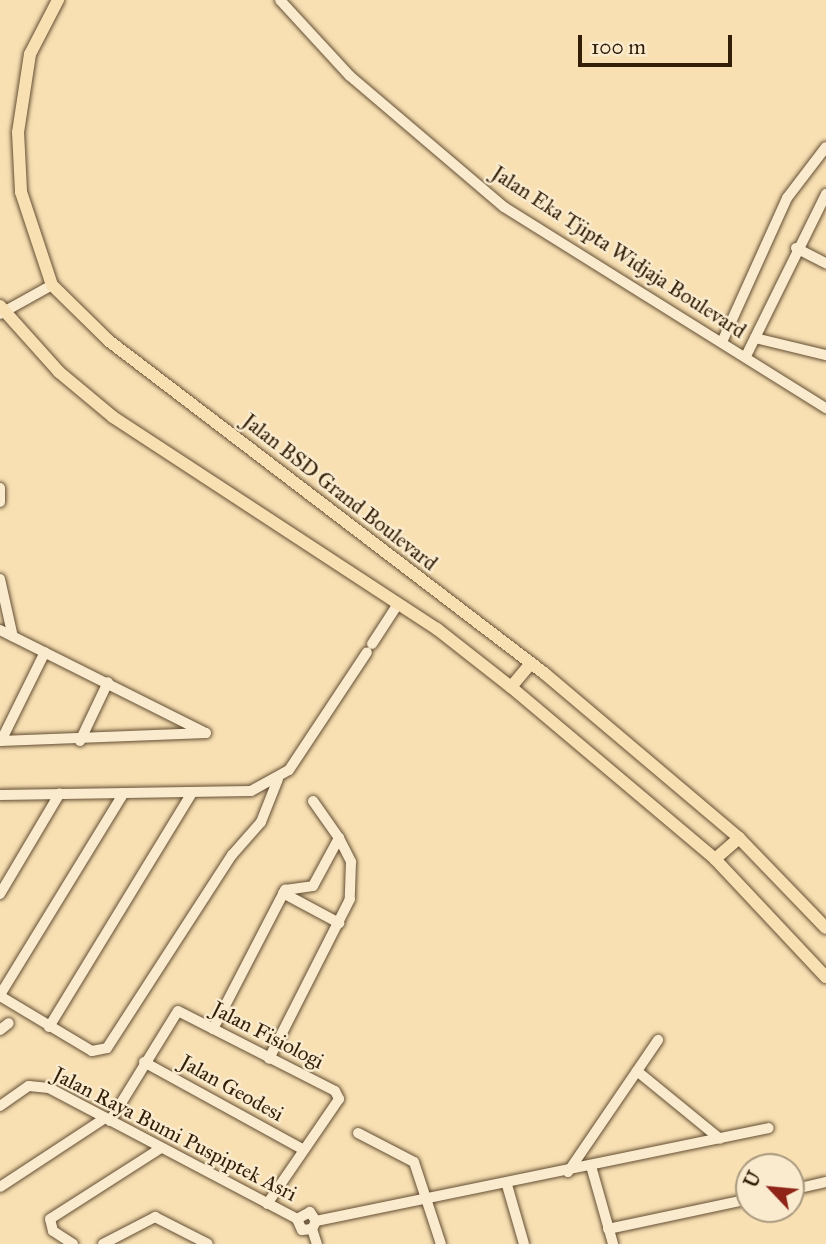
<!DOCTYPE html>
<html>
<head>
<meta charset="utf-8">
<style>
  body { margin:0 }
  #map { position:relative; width:826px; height:1244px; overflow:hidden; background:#f8e0b3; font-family:"IM FELL Great Primer",serif }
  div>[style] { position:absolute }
  .roads { filter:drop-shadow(0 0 2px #644e33) drop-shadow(0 0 2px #644e33) }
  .minor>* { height:10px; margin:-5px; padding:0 5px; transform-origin:5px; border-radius:5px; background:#faebce }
  .major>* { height:12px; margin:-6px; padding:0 6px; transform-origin:6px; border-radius:6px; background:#f8e0b3 }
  span { translate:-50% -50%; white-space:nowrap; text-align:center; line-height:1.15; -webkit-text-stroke:5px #faebce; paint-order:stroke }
  .street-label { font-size:21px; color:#331e08 }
  .north { position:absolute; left:735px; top:1153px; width:70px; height:70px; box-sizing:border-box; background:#faebce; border:2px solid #aa997f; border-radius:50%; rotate:296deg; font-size:19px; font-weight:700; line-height:28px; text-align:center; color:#331e08 }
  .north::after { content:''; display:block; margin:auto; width:24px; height:32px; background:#8f2418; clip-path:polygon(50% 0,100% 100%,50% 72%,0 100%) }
  .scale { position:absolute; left:578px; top:35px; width:154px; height:32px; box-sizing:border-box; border:4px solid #331e08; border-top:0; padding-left:9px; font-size:21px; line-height:24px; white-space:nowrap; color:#331e08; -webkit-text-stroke:5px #faebce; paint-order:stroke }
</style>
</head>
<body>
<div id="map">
  <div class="roads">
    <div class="minor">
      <div style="left:280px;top:0;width:103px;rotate:47.4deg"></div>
      <div style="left:350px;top:76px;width:202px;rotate:40.4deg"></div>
      <div style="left:504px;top:207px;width:380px;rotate:32deg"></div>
      <div style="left:796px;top:248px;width:34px;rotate:27deg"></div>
      <div style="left:0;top:314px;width:60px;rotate:-29.1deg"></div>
      <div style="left:755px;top:338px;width:73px;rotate:13.5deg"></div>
      <div style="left:722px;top:342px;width:158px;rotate:-65.7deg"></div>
      <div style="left:787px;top:198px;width:64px;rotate:-52.6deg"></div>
      <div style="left:746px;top:356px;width:181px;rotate:-63.7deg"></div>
      <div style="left:0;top:488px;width:14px;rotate:90deg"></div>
      <div style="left:0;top:579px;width:59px;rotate:77.4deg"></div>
      <div style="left:0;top:630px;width:230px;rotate:26.6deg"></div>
      <div style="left:206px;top:733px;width:206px;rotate:177.8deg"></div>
      <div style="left:372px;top:644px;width:48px;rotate:-57deg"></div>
      <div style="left:1px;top:741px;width:99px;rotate:-63.7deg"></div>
      <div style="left:80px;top:741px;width:65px;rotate:-64.6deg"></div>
      <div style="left:0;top:795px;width:251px;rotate:-0.9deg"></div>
      <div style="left:251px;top:791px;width:43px;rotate:-28.9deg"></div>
      <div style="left:289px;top:770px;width:141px;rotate:-56.5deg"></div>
      <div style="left:313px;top:801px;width:45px;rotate:54.9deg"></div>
      <div style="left:283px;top:893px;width:64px;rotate:28.2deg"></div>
      <div style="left:0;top:894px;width:117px;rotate:-59.3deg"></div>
      <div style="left:0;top:995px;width:237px;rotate:-58.5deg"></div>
      <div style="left:0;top:996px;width:107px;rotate:30.9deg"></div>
      <div style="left:92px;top:1051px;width:15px;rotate:-11deg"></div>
      <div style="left:107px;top:1048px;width:230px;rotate:-57.1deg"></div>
      <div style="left:232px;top:855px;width:44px;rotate:-48.7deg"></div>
      <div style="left:261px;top:822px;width:46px;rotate:-68.4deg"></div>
      <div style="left:49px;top:1027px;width:274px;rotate:-58.6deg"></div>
      <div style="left:213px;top:1029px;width:157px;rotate:-62.6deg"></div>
      <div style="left:285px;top:890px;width:28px;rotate:-8deg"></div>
      <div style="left:313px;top:886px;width:55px;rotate:-61.6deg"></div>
      <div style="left:339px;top:838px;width:27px;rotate:63deg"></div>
      <div style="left:351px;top:862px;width:37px;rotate:92deg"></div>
      <div style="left:350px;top:899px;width:179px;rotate:116.9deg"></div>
      <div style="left:0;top:1030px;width:11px;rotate:-38deg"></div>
      <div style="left:144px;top:1062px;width:180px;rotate:28.8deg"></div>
      <div style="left:637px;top:1071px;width:107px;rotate:39.3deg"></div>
      <div style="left:0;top:1106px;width:35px;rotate:-35deg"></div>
      <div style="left:29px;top:1086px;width:20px;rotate:6deg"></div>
      <div style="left:49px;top:1088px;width:280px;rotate:27.8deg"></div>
      <div style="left:110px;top:1121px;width:129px;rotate:-58.3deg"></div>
      <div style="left:178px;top:1011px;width:176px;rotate:27deg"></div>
      <div style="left:335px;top:1091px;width:9px;rotate:63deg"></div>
      <div style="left:339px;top:1099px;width:127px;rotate:124.4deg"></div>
      <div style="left:358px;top:1133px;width:63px;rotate:27.4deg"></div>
      <div style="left:414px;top:1162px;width:86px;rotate:71.8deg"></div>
      <div style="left:591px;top:1166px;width:81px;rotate:74.2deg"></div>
      <div style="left:568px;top:1172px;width:160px;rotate:-55.7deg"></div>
      <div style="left:507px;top:1185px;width:61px;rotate:73.9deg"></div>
      <div style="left:0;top:1187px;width:126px;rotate:-33.3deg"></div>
      <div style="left:791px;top:1190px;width:36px;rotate:-13deg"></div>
      <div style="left:316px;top:1221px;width:11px;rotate:-124deg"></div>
      <div style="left:310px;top:1212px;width:15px;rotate:152deg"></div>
      <div style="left:297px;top:1219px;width:12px;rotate:66deg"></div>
      <div style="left:302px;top:1230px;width:10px;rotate:-6deg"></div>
      <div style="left:312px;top:1229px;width:9px;rotate:-63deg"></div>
      <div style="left:316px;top:1221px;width:462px;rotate:-11.6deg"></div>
      <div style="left:312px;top:1229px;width:16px;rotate:72deg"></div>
      <div style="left:608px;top:1229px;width:144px;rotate:-12deg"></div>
      <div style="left:73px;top:1244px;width:24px;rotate:-147deg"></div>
      <div style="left:53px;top:1231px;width:12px;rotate:-104deg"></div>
      <div style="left:50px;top:1219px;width:132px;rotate:-32.6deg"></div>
      <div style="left:103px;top:1244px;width:59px;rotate:-27.4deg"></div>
      <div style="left:155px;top:1217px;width:59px;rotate:27deg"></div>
    </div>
    <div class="major">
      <div style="left:58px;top:0;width:61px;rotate:117.4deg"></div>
      <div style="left:30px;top:54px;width:79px;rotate:98.7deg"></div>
      <div style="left:18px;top:132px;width:60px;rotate:87.1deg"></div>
      <div style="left:21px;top:192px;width:98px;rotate:71.6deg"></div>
      <div style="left:52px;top:285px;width:80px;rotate:44.5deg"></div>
      <div style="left:109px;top:341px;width:547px;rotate:37.35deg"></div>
      <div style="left:544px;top:673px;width:255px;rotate:40.2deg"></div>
      <div style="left:739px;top:838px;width:125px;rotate:46deg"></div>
      <div style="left:0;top:306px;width:89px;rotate:48.2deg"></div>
      <div style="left:59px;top:372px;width:70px;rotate:39.8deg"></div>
      <div style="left:113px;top:417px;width:387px;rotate:33.2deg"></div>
      <div style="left:437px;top:629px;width:94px;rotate:38.1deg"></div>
      <div style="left:511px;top:687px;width:267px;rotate:40.1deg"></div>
      <div style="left:715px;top:859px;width:162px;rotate:46.8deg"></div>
      <div style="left:511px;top:687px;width:31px;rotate:-50deg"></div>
      <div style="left:715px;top:859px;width:32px;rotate:-41deg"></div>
    </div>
  </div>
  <div class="street-label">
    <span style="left:619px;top:252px;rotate:33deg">Jalan Eka Tjipta Widjaja Boulevard</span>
    <span style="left:340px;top:492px;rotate:38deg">Jalan BSD Grand Boulevard</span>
    <span style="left:268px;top:1035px;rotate:27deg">Jalan Fisiologi</span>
    <span style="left:232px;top:1088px;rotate:29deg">Jalan Geodesi</span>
    <span style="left:175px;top:1134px;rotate:27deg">Jalan Raya Bumi Puspiptek Asri</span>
  </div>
  <div class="north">U</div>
  <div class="scale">100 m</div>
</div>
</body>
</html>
